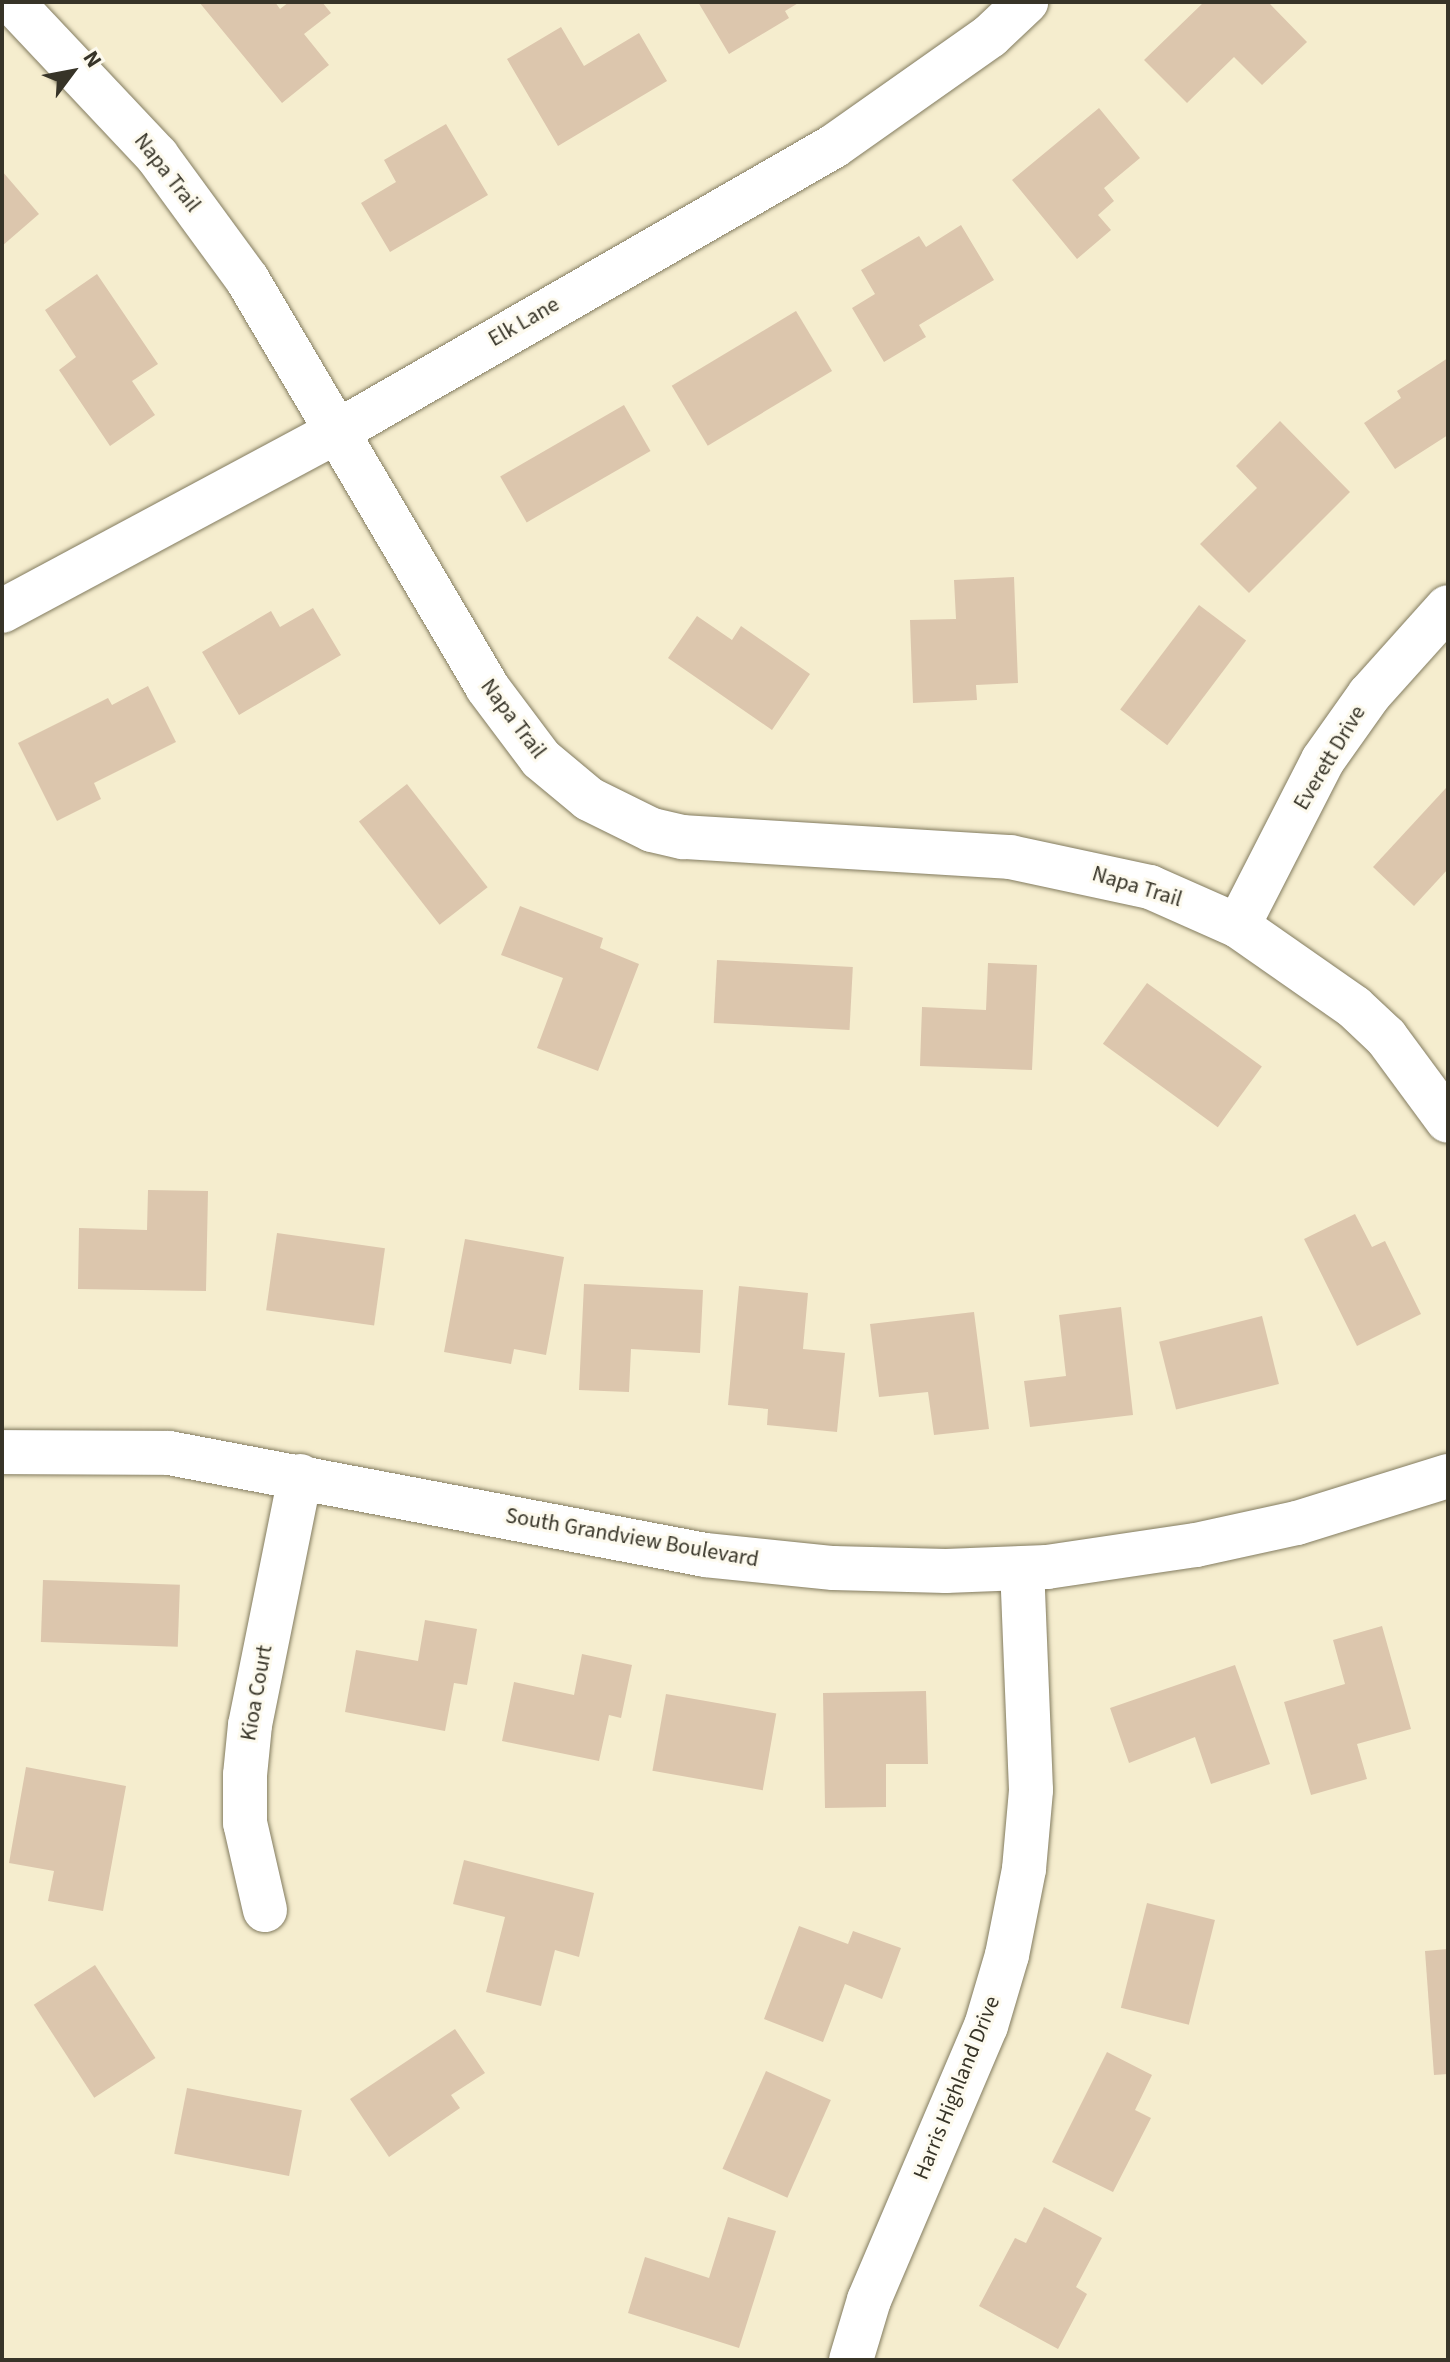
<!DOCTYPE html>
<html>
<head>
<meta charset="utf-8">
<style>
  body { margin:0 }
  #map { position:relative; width:1450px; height:2362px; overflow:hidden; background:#f5edce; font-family:"Source Sans 3",sans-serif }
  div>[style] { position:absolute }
  .building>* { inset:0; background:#dcc6ad; transform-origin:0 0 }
  .roads { filter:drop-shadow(0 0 2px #837c60) drop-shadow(0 0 2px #837c60) }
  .minor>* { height:44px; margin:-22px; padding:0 22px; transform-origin:22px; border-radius:22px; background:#fff }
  span { translate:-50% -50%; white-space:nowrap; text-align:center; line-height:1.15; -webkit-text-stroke:6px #fdfaee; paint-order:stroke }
  .street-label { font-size:22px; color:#373428 }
  .frame { position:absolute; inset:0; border:4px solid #373428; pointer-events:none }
  .north { position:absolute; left:32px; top:32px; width:80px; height:80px; -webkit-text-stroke:6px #fdfaee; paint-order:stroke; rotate:58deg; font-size:22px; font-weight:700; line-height:32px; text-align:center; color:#373428 }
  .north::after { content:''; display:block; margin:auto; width:28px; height:36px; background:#373428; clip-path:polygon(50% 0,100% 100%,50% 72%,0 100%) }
</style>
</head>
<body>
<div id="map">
  <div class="building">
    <div style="clip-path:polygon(199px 2px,275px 2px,280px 9px,289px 2px,322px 2px,331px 13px,304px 34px,329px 65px,282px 103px)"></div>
    <div style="clip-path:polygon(698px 2px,800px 2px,785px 11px,789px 18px,729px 54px)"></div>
    <div style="clip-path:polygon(1204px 2px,1268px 2px,1307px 42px,1262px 85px,1234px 57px,1187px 103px,1144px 60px)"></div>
    <div style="clip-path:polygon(561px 27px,584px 66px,639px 33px,667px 81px,558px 146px,507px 59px)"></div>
    <div style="clip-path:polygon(1099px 108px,1140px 158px,1104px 188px,1114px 201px,1098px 215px,1111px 230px,1077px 259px,1012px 180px)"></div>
    <div style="clip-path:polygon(446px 124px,488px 195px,390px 252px,361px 203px,396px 182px,384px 160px)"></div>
    <div style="clip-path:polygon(2px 171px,39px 214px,2px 246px)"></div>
    <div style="clip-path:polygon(961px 225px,994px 280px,919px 325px,926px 337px,884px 362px,852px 308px,875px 294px,861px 270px,919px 236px,926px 247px)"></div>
    <div style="clip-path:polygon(97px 274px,158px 364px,132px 381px,155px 415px,110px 446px,59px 370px,76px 357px,45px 310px)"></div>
    <div style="left:796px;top:311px;width:70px;height:145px;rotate:59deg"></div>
    <div style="clip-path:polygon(1448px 358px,1448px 435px,1395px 469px,1364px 423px,1401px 398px,1397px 391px)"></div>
    <div style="left:624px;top:405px;width:53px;height:143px;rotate:60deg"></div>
    <div style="clip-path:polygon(1280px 421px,1350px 492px,1249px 593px,1200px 544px,1257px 488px,1236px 466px)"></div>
    <div style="clip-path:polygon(1014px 577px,1018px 683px,976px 685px,977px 700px,913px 703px,910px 620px,956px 619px,954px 580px)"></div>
    <div style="left:1199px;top:605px;width:59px;height:131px;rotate:37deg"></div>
    <div style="clip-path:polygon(313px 608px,341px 655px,239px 715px,202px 652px,271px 611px,280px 627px)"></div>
    <div style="clip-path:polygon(697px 616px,732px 640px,741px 626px,810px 674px,772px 730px,668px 658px)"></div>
    <div style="clip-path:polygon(148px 686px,176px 742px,94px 783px,101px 799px,57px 821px,18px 743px,108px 698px,112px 705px)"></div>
    <div style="left:407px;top:784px;width:131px;height:61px;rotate:52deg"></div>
    <div style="clip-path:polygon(1446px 788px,1448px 869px,1414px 906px,1373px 867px)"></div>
    <div style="clip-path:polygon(520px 906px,603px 938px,600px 948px,639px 964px,598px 1071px,537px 1048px,563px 978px,501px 955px)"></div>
    <div style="left:717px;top:960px;width:136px;height:63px;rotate:3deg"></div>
    <div style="clip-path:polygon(988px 963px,1037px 965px,1032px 1070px,920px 1066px,922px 1007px,986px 1010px)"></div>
    <div style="left:1147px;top:983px;width:142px;height:75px;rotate:36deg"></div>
    <div style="clip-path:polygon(148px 1190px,208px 1191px,206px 1291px,78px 1289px,79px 1228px,147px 1230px)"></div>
    <div style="clip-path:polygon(1355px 1214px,1372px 1247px,1385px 1241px,1421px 1314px,1357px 1346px,1304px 1239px)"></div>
    <div style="left:277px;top:1233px;width:109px;height:78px;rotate:8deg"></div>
    <div style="clip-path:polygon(465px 1239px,564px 1257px,546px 1355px,514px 1349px,511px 1364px,444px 1352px)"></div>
    <div style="clip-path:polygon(584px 1284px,703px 1290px,700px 1353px,631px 1349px,629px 1392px,579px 1390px)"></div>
    <div style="clip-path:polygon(739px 1286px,808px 1293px,803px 1349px,845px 1353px,837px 1432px,767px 1425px,768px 1409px,728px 1405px)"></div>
    <div style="clip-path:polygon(1121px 1307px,1133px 1415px,1030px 1427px,1024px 1381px,1066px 1376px,1059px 1315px)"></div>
    <div style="clip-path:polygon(974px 1312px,989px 1429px,934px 1435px,928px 1392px,879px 1397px,870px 1324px)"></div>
    <div style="left:1262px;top:1316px;width:70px;height:106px;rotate:76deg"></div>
    <div style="left:43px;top:1580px;width:137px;height:62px;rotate:2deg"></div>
    <div style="clip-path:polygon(425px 1620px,477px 1629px,467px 1685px,454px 1683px,445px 1731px,345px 1712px,356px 1650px,418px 1661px)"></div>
    <div style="clip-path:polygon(1382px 1626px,1411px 1729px,1357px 1744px,1367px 1779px,1311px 1795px,1284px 1702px,1345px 1684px,1333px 1640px)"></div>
    <div style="clip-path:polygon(582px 1654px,632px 1665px,621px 1718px,609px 1715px,599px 1761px,502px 1741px,514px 1682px,574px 1695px)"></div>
    <div style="clip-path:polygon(1235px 1665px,1270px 1764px,1211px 1784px,1195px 1737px,1129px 1763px,1110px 1708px)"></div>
    <div style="clip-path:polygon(926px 1691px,928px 1764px,886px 1764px,886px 1807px,825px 1808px,823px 1693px)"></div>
    <div style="left:666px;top:1694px;width:112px;height:78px;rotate:10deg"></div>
    <div style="clip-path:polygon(26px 1767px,126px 1786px,103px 1911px,48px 1901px,54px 1871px,9px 1863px)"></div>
    <div style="clip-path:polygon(464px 1860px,594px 1893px,579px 1957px,555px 1950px,541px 2006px,486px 1992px,505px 1917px,453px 1904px)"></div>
    <div style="left:1147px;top:1903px;width:70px;height:108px;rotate:14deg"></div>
    <div style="clip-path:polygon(799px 1926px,848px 1944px,853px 1931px,901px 1948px,882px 1999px,845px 1984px,823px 2042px,764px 2019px)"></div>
    <div style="clip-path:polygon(1448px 1949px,1448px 2074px,1434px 2075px,1425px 1951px)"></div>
    <div style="left:95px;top:1965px;width:111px;height:73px;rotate:57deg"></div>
    <div style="clip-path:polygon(455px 2029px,485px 2073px,451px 2095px,460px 2108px,389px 2157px,350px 2099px)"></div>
    <div style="clip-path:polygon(1107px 2052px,1152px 2075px,1135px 2110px,1151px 2118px,1113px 2192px,1052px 2162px)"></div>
    <div style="left:766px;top:2071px;width:71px;height:107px;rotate:24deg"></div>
    <div style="left:187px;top:2088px;width:117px;height:67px;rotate:11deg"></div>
    <div style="clip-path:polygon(1044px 2207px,1102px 2238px,1076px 2287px,1087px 2294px,1058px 2349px,979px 2306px,1015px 2238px,1026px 2243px)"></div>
    <div style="clip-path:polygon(728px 2217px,776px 2231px,739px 2348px,628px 2313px,645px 2257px,709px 2278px)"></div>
  </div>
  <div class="roads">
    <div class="minor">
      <div style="left:12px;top:2px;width:212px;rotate:46.7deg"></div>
      <div style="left:157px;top:156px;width:152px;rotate:53.8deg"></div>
      <div style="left:247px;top:279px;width:473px;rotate:59.5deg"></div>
      <div style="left:487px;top:687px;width:90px;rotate:53.1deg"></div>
      <div style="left:541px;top:759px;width:62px;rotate:39.8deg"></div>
      <div style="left:589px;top:799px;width:70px;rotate:26.2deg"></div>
      <div style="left:652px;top:830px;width:32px;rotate:13deg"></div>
      <div style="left:683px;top:837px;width:328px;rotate:3.5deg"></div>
      <div style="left:1010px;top:857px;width:143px;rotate:12.1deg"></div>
      <div style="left:1150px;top:887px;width:96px;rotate:23.9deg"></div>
      <div style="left:1238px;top:926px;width:141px;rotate:34.9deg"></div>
      <div style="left:1354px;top:1007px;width:44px;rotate:43.2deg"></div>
      <div style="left:1386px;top:1037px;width:104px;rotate:53.6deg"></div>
      <div style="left:2px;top:611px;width:383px;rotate:-28.2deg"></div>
      <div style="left:340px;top:430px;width:570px;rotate:-29.89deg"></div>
      <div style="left:834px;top:146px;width:191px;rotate:-35.2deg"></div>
      <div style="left:990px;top:36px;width:50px;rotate:-43.4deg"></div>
      <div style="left:1238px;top:926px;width:186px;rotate:-62.9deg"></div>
      <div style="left:1323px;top:760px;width:80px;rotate:-54.7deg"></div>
      <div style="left:1369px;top:695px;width:118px;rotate:-48.1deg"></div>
      <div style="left:2px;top:1452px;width:167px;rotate:0.3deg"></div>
      <div style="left:169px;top:1453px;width:546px;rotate:10.77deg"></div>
      <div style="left:705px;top:1555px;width:129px;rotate:5.8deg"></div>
      <div style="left:833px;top:1568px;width:113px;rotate:1.5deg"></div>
      <div style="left:946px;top:1571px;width:101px;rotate:-2.3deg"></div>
      <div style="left:1047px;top:1567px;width:151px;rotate:-8.4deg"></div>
      <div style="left:1196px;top:1545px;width:103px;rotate:-12.3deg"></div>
      <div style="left:1297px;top:1523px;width:158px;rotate:-17.3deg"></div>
      <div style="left:265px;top:1910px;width:89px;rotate:-102.9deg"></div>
      <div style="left:245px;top:1823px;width:48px;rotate:-90deg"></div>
      <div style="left:245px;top:1775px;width:50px;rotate:-84.3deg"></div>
      <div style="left:250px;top:1725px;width:254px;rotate:-78.6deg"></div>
      <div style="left:851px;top:2360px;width:63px;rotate:-73.3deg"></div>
      <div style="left:869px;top:2300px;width:298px;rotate:-66.9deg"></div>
      <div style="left:986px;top:2026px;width:74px;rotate:-73.5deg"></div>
      <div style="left:1007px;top:1955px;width:88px;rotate:-78.8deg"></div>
      <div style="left:1024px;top:1869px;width:79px;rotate:-84.9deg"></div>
      <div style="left:1031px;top:1790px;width:222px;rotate:-92.3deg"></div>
    </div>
  </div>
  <div class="street-label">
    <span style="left:167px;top:173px;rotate:52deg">Napa Trail</span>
    <span style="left:524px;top:322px;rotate:-30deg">Elk Lane</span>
    <span style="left:513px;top:719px;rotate:53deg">Napa Trail</span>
    <span style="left:1330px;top:758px;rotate:-59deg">Everett Drive</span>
    <span style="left:1137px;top:887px;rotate:17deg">Napa Trail</span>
    <span style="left:632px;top:1538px;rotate:10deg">South Grandview Boulevard</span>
    <span style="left:257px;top:1693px;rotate:-80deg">Kioa Court</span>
    <span style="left:957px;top:2088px;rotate:-68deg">Harris Highland Drive</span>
  </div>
  <div class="frame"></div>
  <div class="north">N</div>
</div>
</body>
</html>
